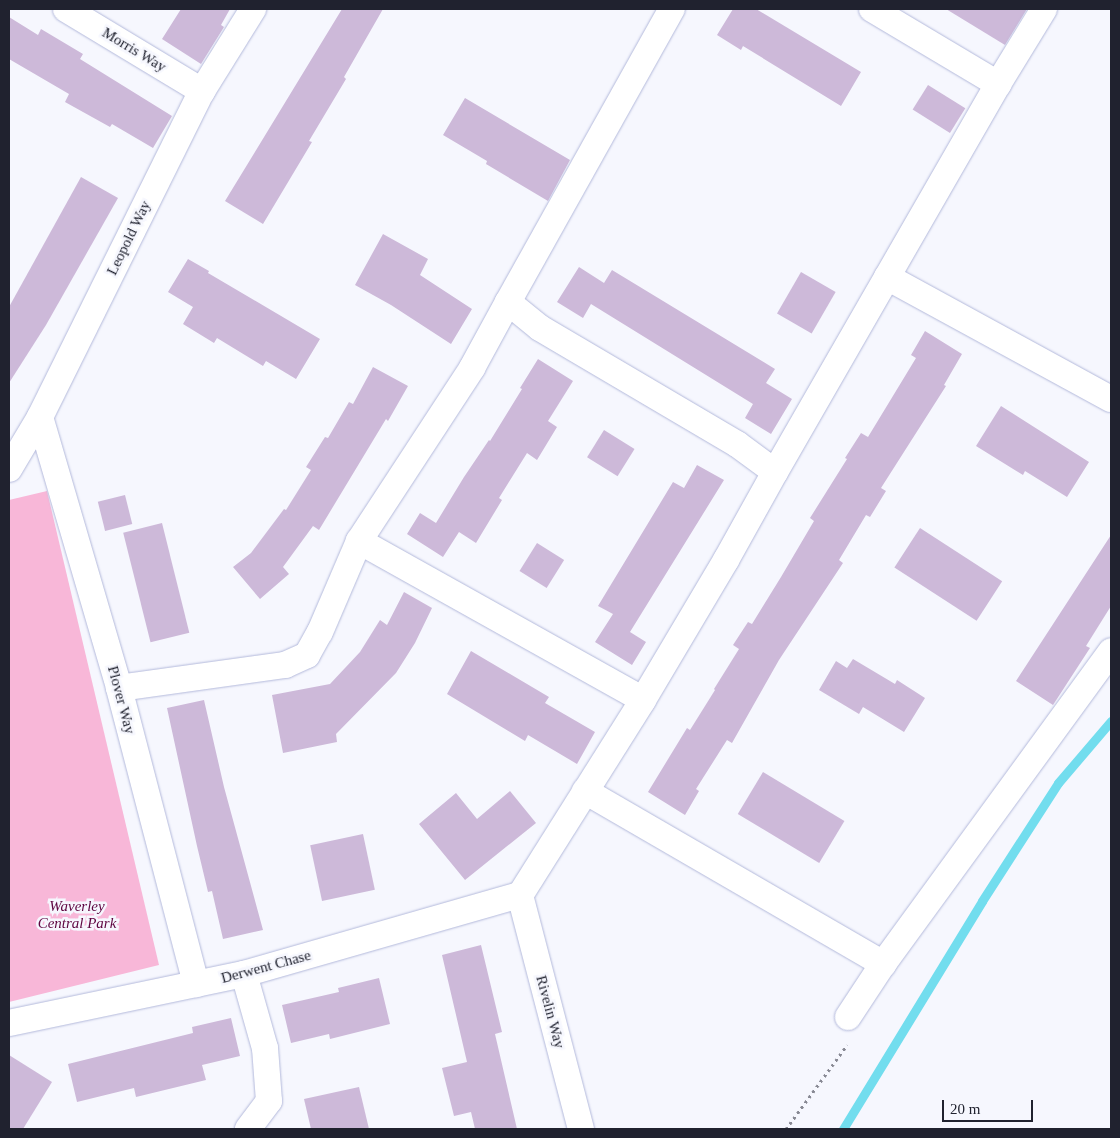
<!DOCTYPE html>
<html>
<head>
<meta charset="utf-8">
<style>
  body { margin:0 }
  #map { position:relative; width:1120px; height:1138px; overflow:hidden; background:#f6f7fe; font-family:"Times New Roman",serif }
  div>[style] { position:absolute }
  .green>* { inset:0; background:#f8b7d8 }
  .stream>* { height:9px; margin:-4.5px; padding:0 4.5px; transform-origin:4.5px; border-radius:4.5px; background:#72ddee }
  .building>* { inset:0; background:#cdb9d9; transform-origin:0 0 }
  .path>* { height:3px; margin-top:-1.5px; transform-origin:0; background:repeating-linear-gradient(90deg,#888994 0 2.5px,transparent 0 6.5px) }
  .roads { filter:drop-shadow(0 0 1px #b3b9db) drop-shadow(0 0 1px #b3b9db) }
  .minor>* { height:26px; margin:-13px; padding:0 13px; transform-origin:13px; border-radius:13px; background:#fff }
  span { translate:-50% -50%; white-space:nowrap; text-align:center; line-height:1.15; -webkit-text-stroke:5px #f6f7fe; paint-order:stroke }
  .street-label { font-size:15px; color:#20222f }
  .park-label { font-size:15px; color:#5e0540; font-style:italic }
  .frame { position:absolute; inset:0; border:10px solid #20222f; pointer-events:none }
  .scale { position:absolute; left:942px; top:1100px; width:91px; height:22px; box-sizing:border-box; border:2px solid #20222f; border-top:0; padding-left:6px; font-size:15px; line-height:18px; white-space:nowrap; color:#20222f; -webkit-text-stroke:4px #f6f7fe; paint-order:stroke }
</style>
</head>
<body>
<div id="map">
  <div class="green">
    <div style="clip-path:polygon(47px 491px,159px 965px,9px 1002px,9px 500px)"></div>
  </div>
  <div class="stream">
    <div style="left:843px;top:1129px;width:267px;rotate:-58.6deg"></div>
    <div style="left:982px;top:901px;width:140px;rotate:-57.2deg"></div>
    <div style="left:1058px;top:783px;width:82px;rotate:-49.5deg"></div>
  </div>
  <div class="building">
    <div style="clip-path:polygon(181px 9px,230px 9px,221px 25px,224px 27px,201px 64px,162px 39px)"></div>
    <div style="clip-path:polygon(342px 9px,383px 9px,344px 77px,346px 79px,309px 141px,312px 142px,263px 224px,225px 201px)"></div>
    <div style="clip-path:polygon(733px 9px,756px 9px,861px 72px,841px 106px,743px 46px,741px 50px,717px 35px)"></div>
    <div style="clip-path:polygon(946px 9px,1027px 9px,1005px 45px)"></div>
    <div style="clip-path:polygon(9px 17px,38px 35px,41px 29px,83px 54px,80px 59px,172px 116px,153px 148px,112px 124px,110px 127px,65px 102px,69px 94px,9px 59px)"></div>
    <div style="left:928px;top:85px;width:44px;height:29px;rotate:32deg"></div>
    <div style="clip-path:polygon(465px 98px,570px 160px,548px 201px,486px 164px,487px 161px,443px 135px)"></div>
    <div style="clip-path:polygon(81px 177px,118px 198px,46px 325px,9px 383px,9px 307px)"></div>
    <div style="clip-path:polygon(383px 234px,428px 259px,420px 275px,472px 309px,451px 344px,391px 305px,355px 285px)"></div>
    <div style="clip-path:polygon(188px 259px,209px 271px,208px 273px,320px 339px,296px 379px,266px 361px,263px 366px,217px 338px,214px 343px,183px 324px,193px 307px,168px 292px)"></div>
    <div style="clip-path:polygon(579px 267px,604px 283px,612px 270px,775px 369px,766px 383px,792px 399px,771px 434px,745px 418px,753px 404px,591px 304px,583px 318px,557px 302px)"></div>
    <div style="left:801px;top:272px;width:40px;height:48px;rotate:30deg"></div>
    <div style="clip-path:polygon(925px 331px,962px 354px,944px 385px,946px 386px,881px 488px,886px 491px,870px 517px,866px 515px,839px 560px,843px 563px,779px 660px,732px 743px,727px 740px,696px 789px,699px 791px,685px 815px,648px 792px,687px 728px,690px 730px,715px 690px,714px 689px,739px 649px,733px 645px,748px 622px,752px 624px,781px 577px,814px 521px,810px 518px,847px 459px,845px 458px,861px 433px,868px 437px,916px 358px,911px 355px)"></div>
    <div style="clip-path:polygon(538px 359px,573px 381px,548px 421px,557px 427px,537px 460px,527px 453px,499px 498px,502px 500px,476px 543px,459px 532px,443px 557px,407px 534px,420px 513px,436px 523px,464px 477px,489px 440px,490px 441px,522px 389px,520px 388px)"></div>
    <div style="clip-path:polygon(373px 367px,408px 386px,388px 421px,386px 419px,319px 530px,313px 526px,283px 567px,289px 574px,260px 599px,233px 567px,251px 553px,284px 509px,286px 510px,311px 470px,306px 467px,325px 437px,328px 438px,349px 402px,353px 404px)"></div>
    <div style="clip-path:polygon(1001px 406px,1089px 462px,1067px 497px,1025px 471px,1023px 475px,976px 446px)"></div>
    <div style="left:604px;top:430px;width:36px;height:32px;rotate:32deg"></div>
    <div style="clip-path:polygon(697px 465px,724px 480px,630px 632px,646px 642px,632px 665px,595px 642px,613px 614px,598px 606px,673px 482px,684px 488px)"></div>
    <div style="left:125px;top:495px;width:30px;height:28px;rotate:76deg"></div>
    <div style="left:162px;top:523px;width:113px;height:40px;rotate:76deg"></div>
    <div style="left:920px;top:528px;width:98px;height:47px;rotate:33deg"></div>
    <div style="clip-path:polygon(1111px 535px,1111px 606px,1086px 646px,1090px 648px,1053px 705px,1016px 681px)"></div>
    <div style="left:537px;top:543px;width:32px;height:33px;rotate:32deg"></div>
    <div style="clip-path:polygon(404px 592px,432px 608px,415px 643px,396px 673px,336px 734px,337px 742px,283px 753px,272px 695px,330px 684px,360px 652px,380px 620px,387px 625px)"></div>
    <div style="clip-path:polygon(471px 651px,549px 697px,545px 703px,595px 732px,577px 764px,528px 735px,525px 741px,447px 694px)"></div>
    <div style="clip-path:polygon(853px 659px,895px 684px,897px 680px,925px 698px,904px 732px,863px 707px,859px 714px,819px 690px,836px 661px,847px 668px)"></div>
    <div style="clip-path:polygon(204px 700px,224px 787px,263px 930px,223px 939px,212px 891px,208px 892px,197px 846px,167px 708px)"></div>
    <div style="left:763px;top:772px;width:95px;height:49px;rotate:31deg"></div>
    <div style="clip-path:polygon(510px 791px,536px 823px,465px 880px,419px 824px,456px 793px,477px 819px)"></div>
    <div style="left:363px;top:834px;width:57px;height:54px;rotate:78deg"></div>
    <div style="clip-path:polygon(481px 945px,502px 1032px,495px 1034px,517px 1129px,475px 1129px,471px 1112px,454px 1116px,442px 1068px,467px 1062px,442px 955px)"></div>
    <div style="clip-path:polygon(379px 978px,390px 1024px,330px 1039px,329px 1034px,291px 1043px,282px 1005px,339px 992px,338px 988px)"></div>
    <div style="clip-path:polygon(231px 1018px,240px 1056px,202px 1065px,206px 1080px,136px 1097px,134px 1088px,77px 1102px,68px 1064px,193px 1033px,192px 1027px)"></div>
    <div style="clip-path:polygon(9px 1055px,52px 1082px,23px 1129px,9px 1129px)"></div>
    <div style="clip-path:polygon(359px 1087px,369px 1129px,311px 1129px,304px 1099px)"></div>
  </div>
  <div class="path">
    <div style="left:786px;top:1129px;width:104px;rotate:-54deg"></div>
  </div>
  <div class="roads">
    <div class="minor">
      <div style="left:66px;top:9px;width:159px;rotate:31.1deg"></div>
      <div style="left:872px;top:9px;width:147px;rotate:30.8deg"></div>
      <div style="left:887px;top:277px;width:255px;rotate:28.6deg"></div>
      <div style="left:508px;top:302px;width:336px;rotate:-60.8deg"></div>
      <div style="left:40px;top:417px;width:282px;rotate:73.7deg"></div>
      <div style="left:119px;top:688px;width:306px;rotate:75.4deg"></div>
      <div style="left:9px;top:469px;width:61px;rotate:-59.2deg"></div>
      <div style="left:40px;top:417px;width:364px;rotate:-63.6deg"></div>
      <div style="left:202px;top:91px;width:97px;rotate:-58.1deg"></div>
      <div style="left:775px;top:472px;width:448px;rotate:-60.1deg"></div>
      <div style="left:998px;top:84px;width:88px;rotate:-58.5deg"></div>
      <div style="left:359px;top:541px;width:325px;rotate:29.2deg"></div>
      <div style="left:119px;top:688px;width:168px;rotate:-7.9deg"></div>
      <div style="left:285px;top:665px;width:24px;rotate:-24deg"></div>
      <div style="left:307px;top:655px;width:26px;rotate:-61deg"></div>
      <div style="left:320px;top:632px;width:99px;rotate:-66.8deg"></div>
      <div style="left:359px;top:541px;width:207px;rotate:-56.8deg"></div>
      <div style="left:472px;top:368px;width:75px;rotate:-61.4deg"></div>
      <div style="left:508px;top:302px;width:41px;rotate:39.1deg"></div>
      <div style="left:540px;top:328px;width:229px;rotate:30.5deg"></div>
      <div style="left:737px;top:444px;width:47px;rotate:36.4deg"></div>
      <div style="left:775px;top:472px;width:101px;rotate:119.1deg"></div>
      <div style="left:726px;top:560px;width:163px;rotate:120.7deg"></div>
      <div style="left:643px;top:700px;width:231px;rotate:122.2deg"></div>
      <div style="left:585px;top:791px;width:345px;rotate:30.1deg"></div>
      <div style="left:520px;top:895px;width:242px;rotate:75.4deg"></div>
      <div style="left:244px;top:974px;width:77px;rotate:74.2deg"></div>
      <div style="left:265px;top:1048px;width:53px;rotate:85.7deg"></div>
      <div style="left:269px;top:1101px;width:35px;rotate:127deg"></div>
      <div style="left:848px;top:1017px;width:64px;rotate:-56.6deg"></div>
      <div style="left:883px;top:964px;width:387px;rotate:-53.9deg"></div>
      <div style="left:9px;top:1023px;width:240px;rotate:-11.8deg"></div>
      <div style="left:244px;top:974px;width:287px;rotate:-16deg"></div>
    </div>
  </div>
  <div class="street-label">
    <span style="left:134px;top:50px;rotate:31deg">Morris Way</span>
    <span style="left:129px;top:238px;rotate:-64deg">Leopold Way</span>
    <span style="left:121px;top:700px;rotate:75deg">Plover Way</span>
    <span style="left:266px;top:967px;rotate:-15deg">Derwent Chase</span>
    <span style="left:550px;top:1012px;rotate:75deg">Rivelin Way</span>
  </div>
  <div class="park-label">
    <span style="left:77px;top:915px">Waverley<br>Central Park</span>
  </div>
  <div class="frame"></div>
  <div class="scale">20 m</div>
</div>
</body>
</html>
